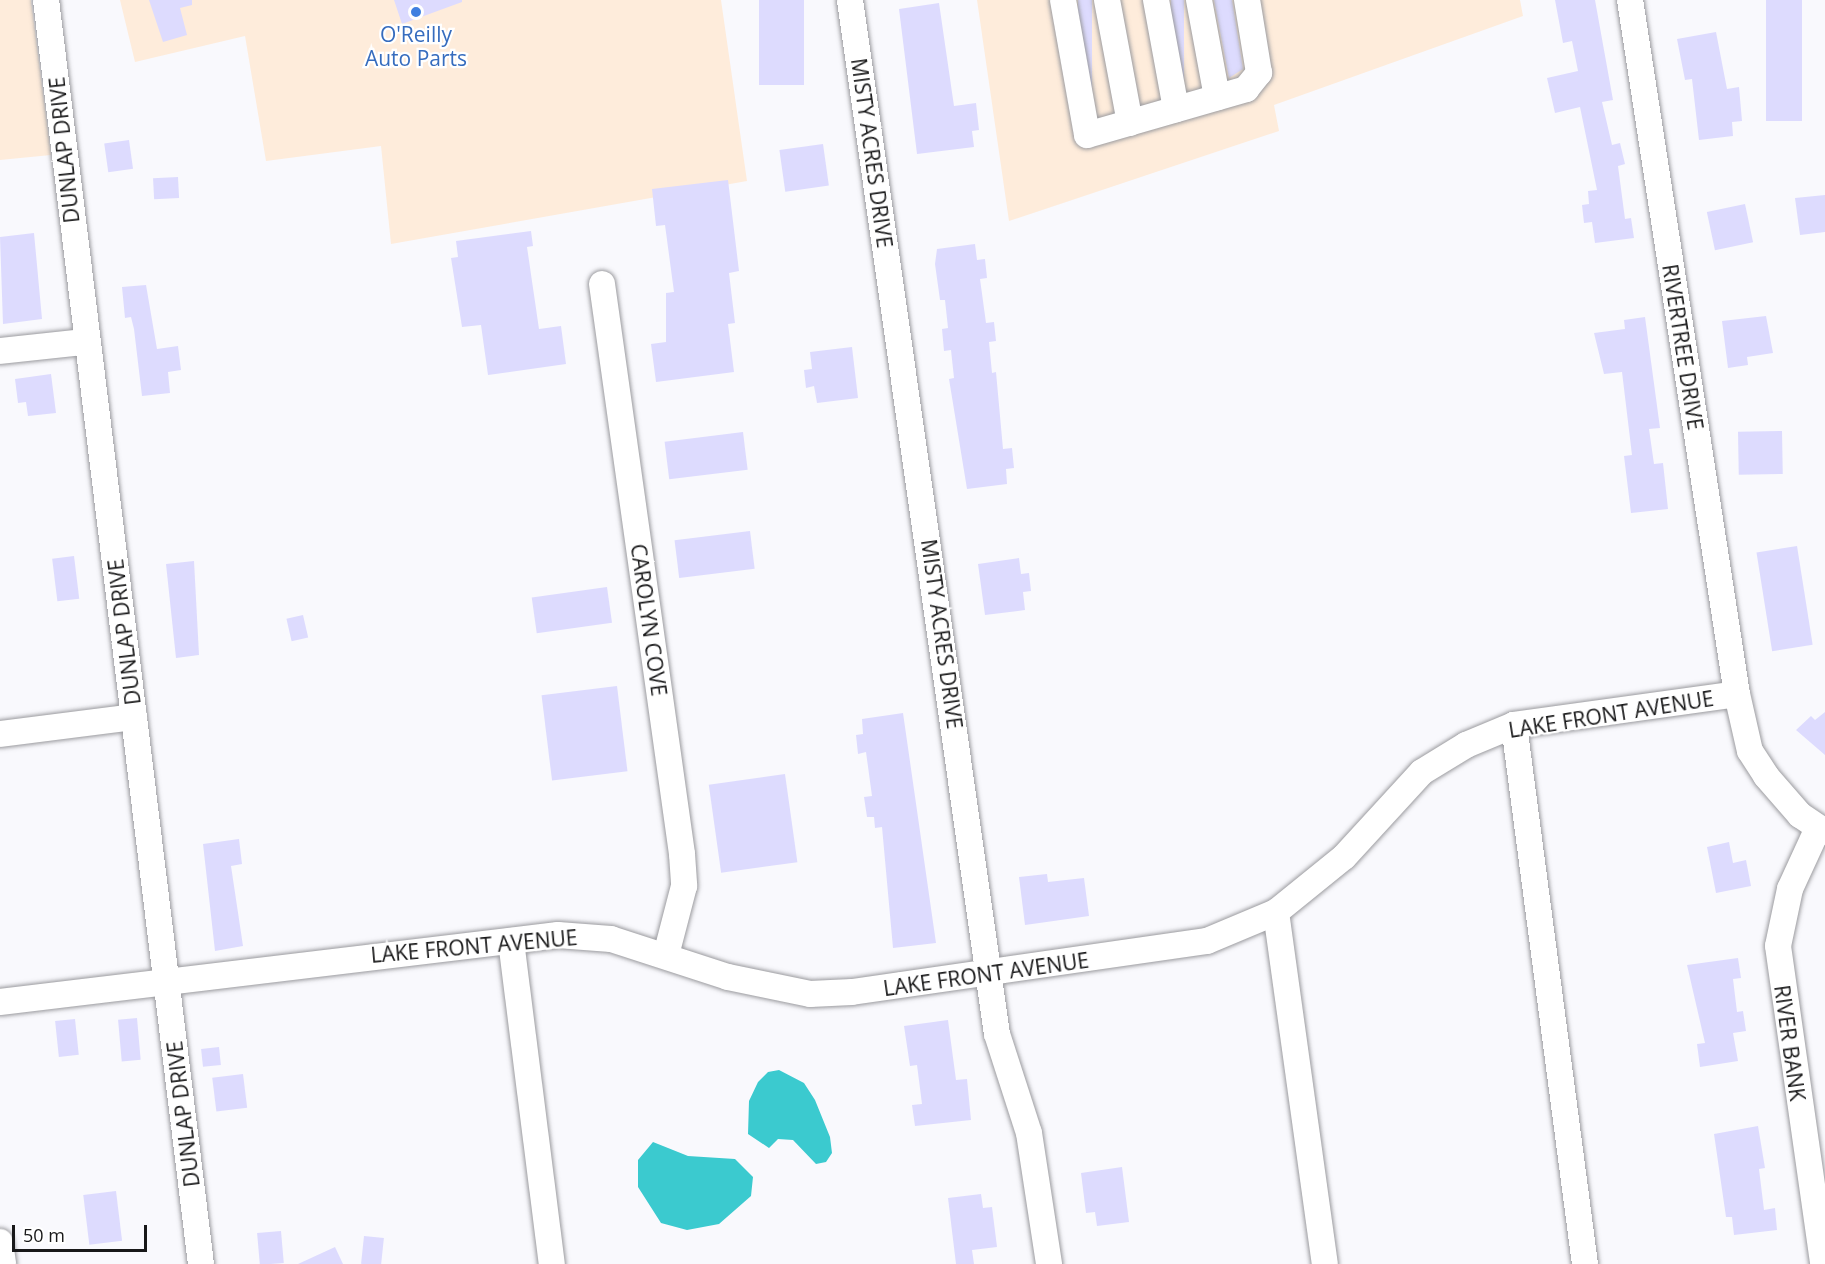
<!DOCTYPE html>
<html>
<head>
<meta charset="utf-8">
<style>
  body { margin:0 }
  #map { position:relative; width:1825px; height:1264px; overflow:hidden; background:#f9f9fd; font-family:"Open Sans",sans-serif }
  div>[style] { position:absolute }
  .commercial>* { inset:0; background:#feecdb }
  .water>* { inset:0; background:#3bcacf }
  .building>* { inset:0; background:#dddbfe; transform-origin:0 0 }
  .roads { filter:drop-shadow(0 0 2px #9b9b9f) drop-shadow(0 0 2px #9b9b9f) }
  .minor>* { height:26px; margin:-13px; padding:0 13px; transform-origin:13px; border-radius:13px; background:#fff }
  .dots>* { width:16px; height:16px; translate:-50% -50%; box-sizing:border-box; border:3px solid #fff; border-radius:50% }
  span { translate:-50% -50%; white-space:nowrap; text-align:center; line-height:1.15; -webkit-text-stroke:4.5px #fff; paint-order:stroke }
  .shop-label { font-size:21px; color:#366cbe }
  .street-label { font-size:21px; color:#181819 }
  .scale { position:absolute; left:12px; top:1225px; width:135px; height:27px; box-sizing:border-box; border:3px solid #181819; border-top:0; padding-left:8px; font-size:18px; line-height:21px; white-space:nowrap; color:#181819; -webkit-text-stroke:4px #fff; paint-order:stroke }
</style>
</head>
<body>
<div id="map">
  <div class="commercial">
    <div style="clip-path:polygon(0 0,31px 0,51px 155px,0 160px)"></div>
    <div style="clip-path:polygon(120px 0,721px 0,747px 181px,391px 244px,381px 146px,266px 161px,245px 36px,135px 62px)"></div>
    <div style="clip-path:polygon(977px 0,1520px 0,1523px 16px,1274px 105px,1279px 131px,1009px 221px)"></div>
  </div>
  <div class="water">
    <div style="clip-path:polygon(779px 1070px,804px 1083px,815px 1100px,830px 1137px,832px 1153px,826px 1162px,816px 1164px,793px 1140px,778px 1139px,769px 1148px,748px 1134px,749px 1101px,758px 1082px,768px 1072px)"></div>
    <div style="clip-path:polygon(653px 1142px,688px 1156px,735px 1159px,753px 1177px,751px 1196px,719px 1224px,687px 1230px,661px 1223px,638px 1187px,638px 1160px)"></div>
  </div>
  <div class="building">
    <div style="clip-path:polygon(149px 0,192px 0,192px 5px,180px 8px,187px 35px,163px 42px)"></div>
    <div style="clip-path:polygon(394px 0,462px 0,462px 2px,402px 24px)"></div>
    <div style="left:759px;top:0;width:45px;height:85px"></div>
    <div style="left:1078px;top:0;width:14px;height:118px"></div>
    <div style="left:1171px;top:0;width:13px;height:92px"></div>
    <div style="clip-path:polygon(1214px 0,1232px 0,1243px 69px,1229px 78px)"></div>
    <div style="clip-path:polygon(1555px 0,1595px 0,1613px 100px,1602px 102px,1612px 145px,1620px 143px,1625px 164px,1618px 166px,1625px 219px,1631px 218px,1634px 238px,1595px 243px,1592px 222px,1584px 223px,1582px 205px,1589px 204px,1588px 191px,1597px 190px,1580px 107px,1555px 113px,1547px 78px,1578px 71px,1572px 41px,1563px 43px)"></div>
    <div style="left:1766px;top:0;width:36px;height:121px"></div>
    <div style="clip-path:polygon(939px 3px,954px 106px,976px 103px,979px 130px,972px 131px,974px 147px,917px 154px,899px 9px)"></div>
    <div style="clip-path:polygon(1716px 32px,1727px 89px,1739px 87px,1742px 121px,1732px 122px,1733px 136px,1699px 140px,1692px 79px,1685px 80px,1677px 39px)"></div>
    <div style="left:129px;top:140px;width:29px;height:25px;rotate:82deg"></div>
    <div style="left:823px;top:144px;width:42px;height:44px;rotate:82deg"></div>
    <div style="left:178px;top:177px;width:21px;height:25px;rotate:87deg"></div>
    <div style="clip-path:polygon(728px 180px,739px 271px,729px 273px,735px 323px,728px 324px,734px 372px,656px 382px,651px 344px,666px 342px,666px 293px,674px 292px,665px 225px,656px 226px,652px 189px)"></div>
    <div style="clip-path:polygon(1825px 195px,1825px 232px,1800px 235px,1795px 198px)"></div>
    <div style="left:1745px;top:204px;width:39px;height:39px;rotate:78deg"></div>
    <div style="clip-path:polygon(531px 231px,533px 246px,527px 247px,539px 329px,561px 326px,566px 364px,488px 375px,481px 325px,462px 327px,451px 258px,458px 257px,456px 241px)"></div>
    <div style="clip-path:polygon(34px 233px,42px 319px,3px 324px,0 237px)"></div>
    <div style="clip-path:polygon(975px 244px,977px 260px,985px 259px,987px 278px,980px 279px,986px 323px,994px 322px,996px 341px,989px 342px,992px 373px,996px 372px,1003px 449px,1012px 448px,1014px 468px,1006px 469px,1007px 484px,967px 489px,949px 379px,954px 378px,951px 350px,944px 351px,942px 329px,948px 328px,945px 300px,940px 300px,935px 264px,937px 249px)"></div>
    <div style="clip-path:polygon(146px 285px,157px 349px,178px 346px,181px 370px,168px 372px,170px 393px,142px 396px,134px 329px,131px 317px,125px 318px,122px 287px)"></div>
    <div style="clip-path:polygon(1766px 316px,1773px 353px,1747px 357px,1748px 365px,1728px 368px,1722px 321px)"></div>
    <div style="clip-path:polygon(1645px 317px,1660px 428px,1649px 429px,1654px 464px,1663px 463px,1668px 509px,1631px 513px,1624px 456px,1632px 455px,1622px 372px,1604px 374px,1594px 333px,1625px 329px,1624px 320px)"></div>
    <div style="clip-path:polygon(852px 347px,858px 398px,817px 403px,814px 386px,806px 388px,804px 370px,812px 369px,810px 352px)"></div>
    <div style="clip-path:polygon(51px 374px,56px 413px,28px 416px,26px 402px,18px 403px,15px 379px)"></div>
    <div style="left:1782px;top:431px;width:43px;height:44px;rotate:89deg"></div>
    <div style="left:743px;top:432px;width:38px;height:79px;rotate:83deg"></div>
    <div style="left:750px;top:531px;width:38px;height:76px;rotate:83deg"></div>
    <div style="left:1797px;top:546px;width:100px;height:41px;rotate:81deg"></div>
    <div style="left:74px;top:556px;width:43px;height:22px;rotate:83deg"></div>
    <div style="clip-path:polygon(1019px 558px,1021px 574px,1029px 573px,1031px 591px,1023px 592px,1025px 610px,985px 615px,978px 564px)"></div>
    <div style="clip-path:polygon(194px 561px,199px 655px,176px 658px,166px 564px)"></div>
    <div style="left:607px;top:587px;width:36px;height:76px;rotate:82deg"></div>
    <div style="left:303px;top:615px;width:23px;height:17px;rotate:77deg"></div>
    <div style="left:617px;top:686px;width:86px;height:76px;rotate:83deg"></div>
    <div style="clip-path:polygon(1825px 712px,1825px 755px,1796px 730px,1811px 716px,1815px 720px)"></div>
    <div style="clip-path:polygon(903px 713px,936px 943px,893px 948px,882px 827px,875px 828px,874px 817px,867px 817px,864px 797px,872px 796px,866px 752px,858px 754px,856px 735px,863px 734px,862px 719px)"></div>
    <div style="left:785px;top:774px;width:89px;height:77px;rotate:82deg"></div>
    <div style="clip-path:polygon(239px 839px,242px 864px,231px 866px,243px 946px,215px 951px,203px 844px)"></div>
    <div style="clip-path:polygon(1729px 842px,1733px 863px,1746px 860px,1751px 886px,1716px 893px,1707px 847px)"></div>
    <div style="clip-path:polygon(1047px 874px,1048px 882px,1084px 878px,1089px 916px,1025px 925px,1019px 877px)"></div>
    <div style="clip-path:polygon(1738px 958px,1741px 978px,1733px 979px,1737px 1012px,1743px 1011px,1746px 1031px,1733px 1033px,1738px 1061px,1700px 1067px,1697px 1044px,1705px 1043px,1687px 965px)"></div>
    <div style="left:137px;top:1018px;width:42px;height:19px;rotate:85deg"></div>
    <div style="left:75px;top:1019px;width:36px;height:20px;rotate:84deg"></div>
    <div style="clip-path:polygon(948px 1020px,956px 1080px,967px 1079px,971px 1120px,915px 1126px,912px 1105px,922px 1104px,917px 1065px,910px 1066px,904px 1026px)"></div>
    <div style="left:219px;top:1047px;width:18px;height:18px;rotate:84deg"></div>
    <div style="left:243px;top:1074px;width:34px;height:31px;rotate:83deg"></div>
    <div style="clip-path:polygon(1758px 1126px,1765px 1168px,1759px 1169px,1764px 1210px,1775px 1208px,1777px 1230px,1734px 1235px,1732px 1217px,1726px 1217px,1714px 1134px)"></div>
    <div style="clip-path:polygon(1122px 1167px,1129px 1222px,1097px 1226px,1095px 1212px,1086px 1213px,1081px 1173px)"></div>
    <div style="left:116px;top:1191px;width:50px;height:33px;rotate:83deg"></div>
    <div style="clip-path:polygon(981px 1194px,983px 1208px,992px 1207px,997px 1247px,972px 1250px,974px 1264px,956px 1264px,948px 1198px)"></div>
    <div style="left:281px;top:1231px;width:32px;height:24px;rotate:85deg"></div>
    <div style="left:364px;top:1236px;width:20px;height:28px;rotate:6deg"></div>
    <div style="clip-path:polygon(335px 1247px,343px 1264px,298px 1264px)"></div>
  </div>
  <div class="roads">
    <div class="minor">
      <div style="left:46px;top:0;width:1273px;rotate:83.01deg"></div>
      <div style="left:850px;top:0;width:1044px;rotate:81.91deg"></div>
      <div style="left:997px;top:1034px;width:104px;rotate:72.1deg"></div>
      <div style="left:1029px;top:1133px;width:133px;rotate:81.3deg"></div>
      <div style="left:1063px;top:0;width:137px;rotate:79.9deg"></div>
      <div style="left:1087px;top:135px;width:166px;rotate:-16.1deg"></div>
      <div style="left:1246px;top:89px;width:21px;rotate:-51deg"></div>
      <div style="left:1259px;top:73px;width:74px;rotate:-99.3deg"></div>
      <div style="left:1107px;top:0;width:125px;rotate:79.4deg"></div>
      <div style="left:1156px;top:0;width:111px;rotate:79.6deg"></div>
      <div style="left:1199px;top:0;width:99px;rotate:79.5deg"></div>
      <div style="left:1630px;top:0;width:702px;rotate:81.24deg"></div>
      <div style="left:602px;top:284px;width:576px;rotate:82.01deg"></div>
      <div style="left:682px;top:854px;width:32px;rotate:86deg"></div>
      <div style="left:684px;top:886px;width:71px;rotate:104.6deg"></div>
      <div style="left:0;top:351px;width:84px;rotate:-6.1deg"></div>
      <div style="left:1514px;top:725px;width:544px;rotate:82.5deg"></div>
      <div style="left:0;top:734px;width:135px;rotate:-7.2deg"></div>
      <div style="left:1818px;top:828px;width:67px;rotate:114.7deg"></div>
      <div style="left:1790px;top:889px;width:58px;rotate:101.9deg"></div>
      <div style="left:1778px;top:946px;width:321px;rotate:81.9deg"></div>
      <div style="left:1276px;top:912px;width:355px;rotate:82.1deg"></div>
      <div style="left:511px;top:941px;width:326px;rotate:82.8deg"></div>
      <div style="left:0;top:1002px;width:562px;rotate:-6.85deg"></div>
      <div style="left:558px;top:935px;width:53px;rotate:4.3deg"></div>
      <div style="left:611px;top:939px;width:123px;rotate:18deg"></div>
      <div style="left:728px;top:977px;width:84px;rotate:11.7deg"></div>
      <div style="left:810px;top:994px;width:42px;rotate:-2.7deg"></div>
      <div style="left:852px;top:992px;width:359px;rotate:-8.2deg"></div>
      <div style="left:1207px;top:941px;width:75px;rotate:-22.8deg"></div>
      <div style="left:1276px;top:912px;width:87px;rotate:-39deg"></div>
      <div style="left:1344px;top:857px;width:115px;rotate:-47.5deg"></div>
      <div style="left:1422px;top:772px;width:52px;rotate:-31.5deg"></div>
      <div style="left:1466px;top:745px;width:52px;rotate:-22.6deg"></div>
      <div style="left:1514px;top:725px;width:225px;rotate:-7.9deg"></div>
      <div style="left:1737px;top:694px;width:58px;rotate:77.2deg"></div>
      <div style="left:1750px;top:751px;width:30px;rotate:57deg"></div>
      <div style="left:1766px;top:776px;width:52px;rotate:48.9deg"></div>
      <div style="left:1800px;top:815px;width:30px;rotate:34deg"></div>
      <div style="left:0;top:1242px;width:22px;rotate:82deg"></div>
    </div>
  </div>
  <div class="dots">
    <div style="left:416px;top:12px;background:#3f7fe0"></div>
  </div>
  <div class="shop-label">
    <span style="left:416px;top:46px">O'Reilly<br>Auto Parts</span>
  </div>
  <div class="street-label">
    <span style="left:64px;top:150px;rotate:-96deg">DUNLAP DRIVE</span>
    <span style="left:872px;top:153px;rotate:82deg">MISTY ACRES DRIVE</span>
    <span style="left:1683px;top:347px;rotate:81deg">RIVERTREE DRIVE</span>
    <span style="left:649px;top:620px;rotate:82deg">CAROLYN COVE</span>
    <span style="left:124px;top:632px;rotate:-97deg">DUNLAP DRIVE</span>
    <span style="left:942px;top:634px;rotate:82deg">MISTY ACRES DRIVE</span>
    <span style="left:1611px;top:714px;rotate:-9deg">LAKE FRONT AVENUE</span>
    <span style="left:474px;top:946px;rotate:-5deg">LAKE FRONT AVENUE</span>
    <span style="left:986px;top:974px;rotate:-8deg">LAKE FRONT AVENUE</span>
    <span style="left:1790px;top:1043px;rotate:82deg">RIVER BANK</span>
    <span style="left:183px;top:1114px;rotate:-97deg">DUNLAP DRIVE</span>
  </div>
  <div class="scale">50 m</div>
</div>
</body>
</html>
